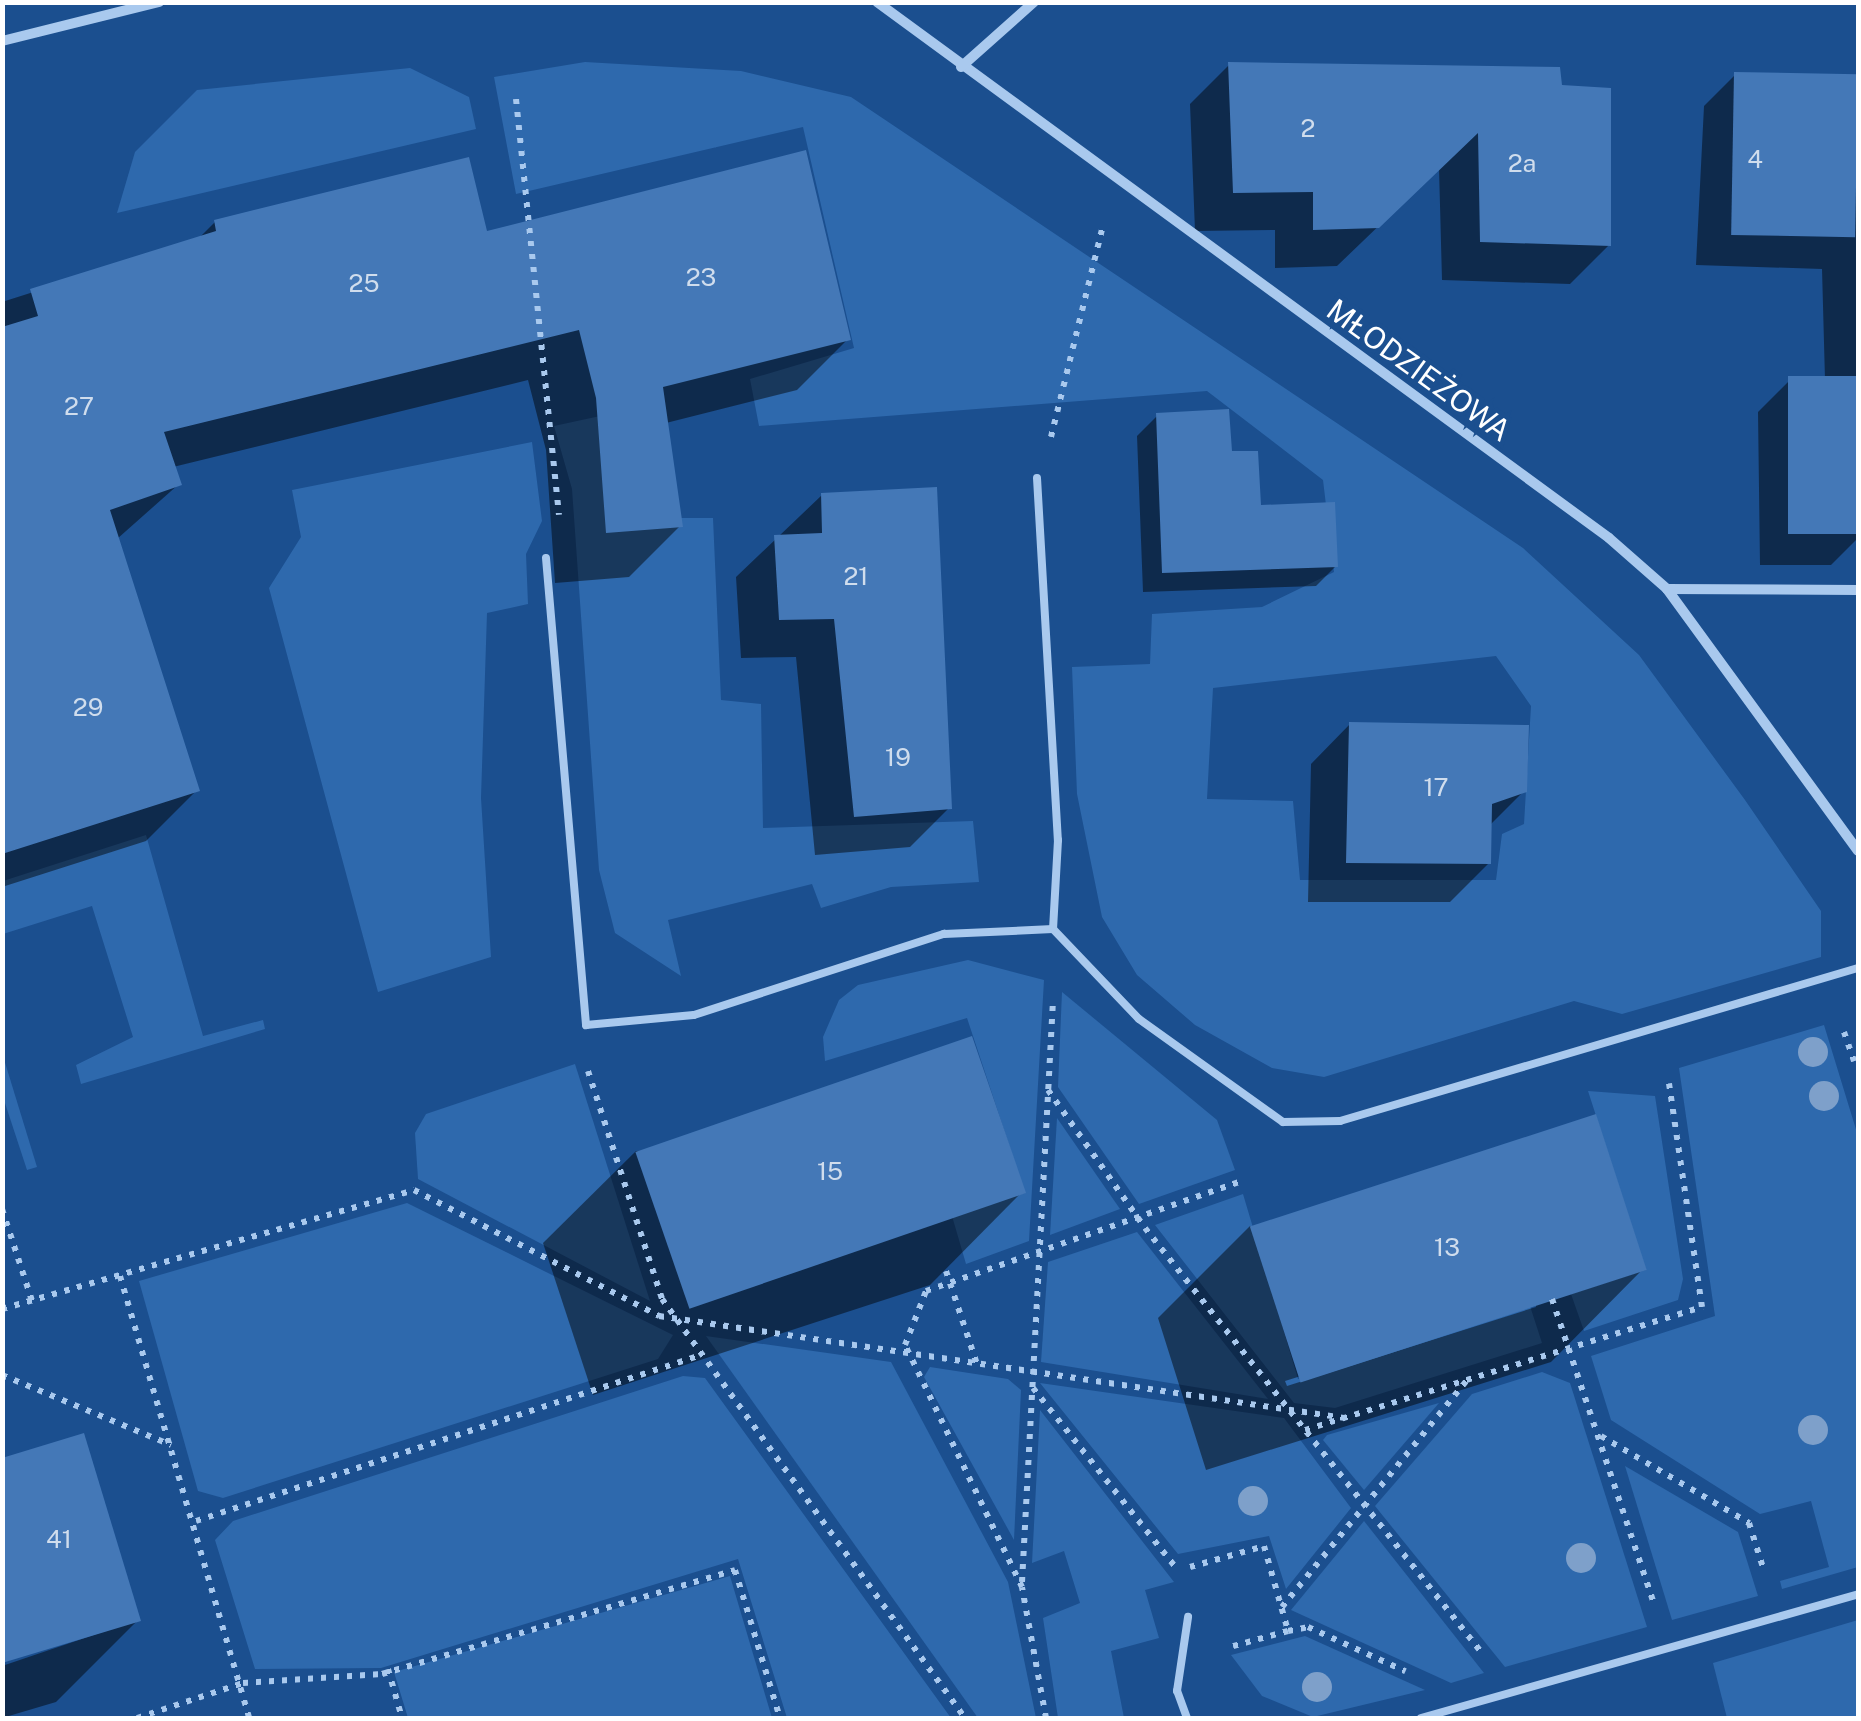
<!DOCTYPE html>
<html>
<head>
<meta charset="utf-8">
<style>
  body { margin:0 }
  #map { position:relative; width:1861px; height:1721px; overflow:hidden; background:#1b4f8f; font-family:"Public Sans",sans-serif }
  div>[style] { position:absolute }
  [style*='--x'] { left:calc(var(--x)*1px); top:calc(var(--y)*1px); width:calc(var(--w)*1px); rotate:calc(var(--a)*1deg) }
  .green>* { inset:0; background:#2e69ad }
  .shadow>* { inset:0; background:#0007 }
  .building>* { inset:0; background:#4478b7; transform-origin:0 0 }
  .path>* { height:6px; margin-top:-3px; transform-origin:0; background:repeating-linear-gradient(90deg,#a9c9ee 0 5px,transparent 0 13px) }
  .service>* { height:8px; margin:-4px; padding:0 4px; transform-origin:4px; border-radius:4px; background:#a9c9ee }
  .minor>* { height:10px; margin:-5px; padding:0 5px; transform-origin:5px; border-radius:5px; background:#a9c9ee }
  .trees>* { width:30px; height:30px; margin:-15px; border-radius:50%; background:#7ea0ca }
  span { translate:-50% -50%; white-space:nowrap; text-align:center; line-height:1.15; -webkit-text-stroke:9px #1b4f8f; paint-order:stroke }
  .number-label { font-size:25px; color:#d0dded }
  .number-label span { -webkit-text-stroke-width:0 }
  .street-label { font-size:30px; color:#fff }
  .frame { position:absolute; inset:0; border:5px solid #fff; pointer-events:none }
</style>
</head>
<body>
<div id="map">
  <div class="green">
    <i style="clip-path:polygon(evenodd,585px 62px,741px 71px,851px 97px,1523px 548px,1639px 655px,1745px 800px,1821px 911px,1821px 957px,1622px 1014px,1574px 1001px,1324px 1077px,1272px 1068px,1195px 1025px,1137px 975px,1102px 917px,1077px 794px,1072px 667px,1150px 664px,1152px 614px,1262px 607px,1334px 572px,1323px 480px,1207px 391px,759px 426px,750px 379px,854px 348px,803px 127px,516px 194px,494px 77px,585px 62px,1496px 656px,1531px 706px,1524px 824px,1502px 834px,1496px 880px,1300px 880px,1293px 801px,1207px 799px,1213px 688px,1496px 656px)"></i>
    <i style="clip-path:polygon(410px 68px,469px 97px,476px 129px,117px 213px,135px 152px,197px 90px)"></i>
    <i style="clip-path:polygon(614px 413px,632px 518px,713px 518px,721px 700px,761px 704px,763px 828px,973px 821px,979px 882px,891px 887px,821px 908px,812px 884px,668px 920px,681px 976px,615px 933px,599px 870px,572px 489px,554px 426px)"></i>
    <i style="clip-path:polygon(532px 442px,542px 521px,526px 554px,528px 604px,487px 613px,481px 798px,491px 957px,378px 992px,269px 588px,301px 537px,292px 490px)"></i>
    <i style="clip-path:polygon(146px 835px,203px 1036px,263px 1020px,265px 1029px,81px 1084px,76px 1065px,133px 1037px,92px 906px,3px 934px,3px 881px)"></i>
    <i style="clip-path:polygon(968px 960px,1044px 980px,1029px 1241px,966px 1264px,952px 1216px,1025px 1193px,967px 1018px,825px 1061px,823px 1037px,839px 1000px,858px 985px)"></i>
    <i style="clip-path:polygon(1062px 992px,1217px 1120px,1235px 1170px,1139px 1204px,1058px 1087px)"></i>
    <i style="clip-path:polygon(1824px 1025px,1858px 1136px,1858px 1567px,1782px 1589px,1780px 1581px,1829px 1567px,1811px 1501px,1760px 1514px,1611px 1420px,1591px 1356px,1715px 1316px,1679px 1068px)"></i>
    <i style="clip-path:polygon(3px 1056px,37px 1167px,27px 1170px,3px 1097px)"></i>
    <i style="clip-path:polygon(575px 1064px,650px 1301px,418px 1179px,415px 1133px,426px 1114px)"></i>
    <i style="clip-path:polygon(1588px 1091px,1655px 1096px,1683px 1279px,1678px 1300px,1584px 1331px,1571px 1294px,1646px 1270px)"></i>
    <i style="clip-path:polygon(1057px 1118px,1120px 1209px,1050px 1235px)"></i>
    <i style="clip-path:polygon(1243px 1194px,1298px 1379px,1530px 1306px,1542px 1343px,1335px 1408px,1294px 1403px,1155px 1225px)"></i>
    <i style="clip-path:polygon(407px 1203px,673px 1335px,658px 1359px,223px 1498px,198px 1491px,139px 1281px)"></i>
    <i style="clip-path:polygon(1137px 1232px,1268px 1399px,1041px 1362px,1048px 1262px)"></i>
    <i style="clip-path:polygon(706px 1336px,891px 1362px,1008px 1582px,1036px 1718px,978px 1718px)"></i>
    <i style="clip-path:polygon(930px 1367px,1008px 1379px,1021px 1390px,1014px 1540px,924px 1377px)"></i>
    <i style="clip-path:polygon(1542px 1372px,1570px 1383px,1647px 1627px,1505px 1667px,1375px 1506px,1472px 1394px)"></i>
    <i style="clip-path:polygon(683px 1376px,705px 1378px,951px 1718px,787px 1718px,738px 1559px,381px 1668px,255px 1669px,215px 1540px,233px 1521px)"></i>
    <i style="clip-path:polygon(1040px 1383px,1284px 1418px,1351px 1508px,1286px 1589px,1269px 1536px,1178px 1554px)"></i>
    <i style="clip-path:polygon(1439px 1403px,1364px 1490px,1323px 1440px,1327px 1435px)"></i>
    <i style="clip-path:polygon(1040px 1410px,1174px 1582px,1145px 1590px,1159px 1638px,1111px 1651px,1124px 1718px,1058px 1718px,1043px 1618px,1080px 1603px,1064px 1551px,1032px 1563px)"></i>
    <i style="clip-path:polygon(1625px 1466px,1738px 1532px,1758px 1596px,1672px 1620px)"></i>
    <i style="clip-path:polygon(1364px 1521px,1484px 1673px,1451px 1683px,1291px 1610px)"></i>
    <i style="clip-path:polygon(730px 1576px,772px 1718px,408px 1718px,394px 1672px)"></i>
    <i style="clip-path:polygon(1858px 1620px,1858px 1718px,1727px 1718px,1713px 1663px)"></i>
    <i style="clip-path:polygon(1305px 1636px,1425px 1690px,1313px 1717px,1262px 1696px,1231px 1655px)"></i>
  </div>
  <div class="shadow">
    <i style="clip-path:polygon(1229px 65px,1559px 88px,1609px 245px,1570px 284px,1442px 280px,1439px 168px,1337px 266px,1275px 268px,1275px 230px,1195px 231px,1190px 104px)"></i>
    <i style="clip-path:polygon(1735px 75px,1858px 76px,1858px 538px,1831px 565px,1760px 565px,1758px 412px,1789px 381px,1825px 380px,1822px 269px,1696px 265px,1704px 106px)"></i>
    <i style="clip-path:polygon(215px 222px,485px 234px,848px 339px,797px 390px,666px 423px,680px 526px,629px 577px,555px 583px,546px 450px,528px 380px,173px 467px,179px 484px,117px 539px,197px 790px,146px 841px,2px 887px,2px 302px,197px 240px)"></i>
    <i style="clip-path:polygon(1157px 416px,1258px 508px,1336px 566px,1316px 586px,1143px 592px,1137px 436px)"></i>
    <i style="clip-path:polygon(822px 495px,949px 808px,910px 847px,815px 855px,796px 657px,741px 658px,736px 577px)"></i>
    <i style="clip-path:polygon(1350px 724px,1524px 791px,1490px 825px,1489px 863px,1450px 902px,1308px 902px,1311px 764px)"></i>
    <i style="clip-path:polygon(636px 1151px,1022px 1192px,930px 1285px,593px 1395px,543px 1243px)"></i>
    <i style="clip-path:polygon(evenodd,1250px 1226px,1643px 1269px,1551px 1362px,1206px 1470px,1158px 1318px,1250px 1226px,1536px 1302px,1536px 1307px,1287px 1386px,1285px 1381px,1536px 1302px)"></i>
    <i style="clip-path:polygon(138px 1620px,56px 1702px,2px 1718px,2px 1666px)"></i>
  </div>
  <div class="building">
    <i style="clip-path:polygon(1228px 62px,1560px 67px,1562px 85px,1611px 88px,1611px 246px,1480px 242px,1478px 133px,1379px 228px,1313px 230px,1313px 192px,1233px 193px)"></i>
    <i style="left:1734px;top:72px;width:124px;height:163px;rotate:1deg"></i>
    <i style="clip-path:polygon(806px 150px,851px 340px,663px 387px,683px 527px,606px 533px,596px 398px,579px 330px,164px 432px,182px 485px,110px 510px,200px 791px,2px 854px,2px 327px,38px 316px,30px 289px,216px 231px,214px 220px,469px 157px,487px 231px)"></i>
    <i style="left:1858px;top:376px;width:158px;height:70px;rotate:90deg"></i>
    <i style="clip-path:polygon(1229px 409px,1232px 451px,1258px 451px,1261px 505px,1335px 502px,1338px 567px,1162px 573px,1156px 413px)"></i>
    <i style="clip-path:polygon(937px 487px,952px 809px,854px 817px,834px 619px,779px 620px,774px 535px,822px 533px,821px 493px)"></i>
    <i style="clip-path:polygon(1349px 722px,1529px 725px,1527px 792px,1492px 804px,1491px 864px,1346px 863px)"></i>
    <i style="left:972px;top:1036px;width:166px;height:356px;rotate:71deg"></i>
    <i style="left:1596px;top:1114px;width:164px;height:364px;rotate:72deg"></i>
    <i style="clip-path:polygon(84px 1433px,141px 1621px,2px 1663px,2px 1458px)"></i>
  </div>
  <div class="path">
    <i style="--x:516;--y:99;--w:418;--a:84.1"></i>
    <i style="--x:1051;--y:437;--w:217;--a:-76.2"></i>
    <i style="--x:1844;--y:1032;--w:31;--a:71"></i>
    <i style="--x:588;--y:1071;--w:240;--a:72"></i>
    <i style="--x:662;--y:1299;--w:517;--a:54.13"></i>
    <i style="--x:1048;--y:1090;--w:169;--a:54.9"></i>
    <i style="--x:1145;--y:1228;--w:541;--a:51.6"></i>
    <i style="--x:2;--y:1209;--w:97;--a:71.9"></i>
    <i style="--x:946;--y:1271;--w:98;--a:71.6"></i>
    <i style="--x:120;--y:1276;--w:460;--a:73.7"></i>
    <i style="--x:1552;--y:1299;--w:318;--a:71.5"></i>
    <i style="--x:2;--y:1309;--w:429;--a:-16.1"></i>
    <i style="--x:414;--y:1190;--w:276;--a:27.2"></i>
    <i style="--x:659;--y:1316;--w:694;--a:8.46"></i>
    <i style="--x:2;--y:1375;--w:183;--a:22.5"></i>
    <i style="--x:1033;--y:1388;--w:233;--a:51.5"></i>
    <i style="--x:1305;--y:1430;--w:416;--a:-17.2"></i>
    <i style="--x:1702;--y:1307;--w:226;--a:-98.4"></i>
    <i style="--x:1601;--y:1436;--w:172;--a:30.4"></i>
    <i style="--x:1749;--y:1523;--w:50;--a:72.6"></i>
    <i style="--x:196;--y:1521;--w:532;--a:-18.2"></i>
    <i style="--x:1190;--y:1567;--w:77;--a:-15.8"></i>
    <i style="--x:1264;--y:1546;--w:88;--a:74.2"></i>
    <i style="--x:1288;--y:1631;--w:57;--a:164.7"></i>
    <i style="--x:1022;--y:1582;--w:583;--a:-86.95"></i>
    <i style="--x:1282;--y:1607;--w:294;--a:-50.8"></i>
    <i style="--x:1288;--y:1631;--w:20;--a:-11"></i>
    <i style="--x:1308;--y:1627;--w:107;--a:24.4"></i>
    <i style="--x:388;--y:1669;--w:51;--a:74.1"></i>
    <i style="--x:137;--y:1718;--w:112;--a:-18.3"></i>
    <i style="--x:243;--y:1683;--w:139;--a:-3.7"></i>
    <i style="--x:382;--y:1674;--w:368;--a:-16.4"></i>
    <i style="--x:735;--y:1570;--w:155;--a:73.1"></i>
    <i style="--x:1046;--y:1718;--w:133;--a:-100.4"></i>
    <i style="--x:1022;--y:1587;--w:269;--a:-115.8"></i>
    <i style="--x:905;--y:1345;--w:58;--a:-68.7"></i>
    <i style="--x:926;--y:1291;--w:331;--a:-19.2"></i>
  </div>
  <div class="service">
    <i style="--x:1037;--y:478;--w:363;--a:86.7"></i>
    <i style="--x:1058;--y:840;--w:89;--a:93.2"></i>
    <i style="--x:1053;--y:929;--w:124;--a:46.3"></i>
    <i style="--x:1139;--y:1019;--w:177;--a:35.6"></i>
    <i style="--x:1283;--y:1122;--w:57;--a:-1"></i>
    <i style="--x:1340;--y:1121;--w:540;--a:-16.46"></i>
    <i style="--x:546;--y:558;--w:469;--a:85.1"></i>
    <i style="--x:586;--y:1025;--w:108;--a:-5.3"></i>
    <i style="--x:694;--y:1015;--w:263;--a:-18"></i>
    <i style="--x:944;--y:934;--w:109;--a:-2.6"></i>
    <i style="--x:1187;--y:1718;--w:29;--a:-110"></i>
    <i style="--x:1177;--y:1691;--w:75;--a:-81.5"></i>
    <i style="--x:1421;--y:1718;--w:454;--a:-15.8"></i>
  </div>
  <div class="minor">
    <i style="--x:877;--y:2;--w:907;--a:36.21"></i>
    <i style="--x:1609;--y:538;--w:77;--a:41.3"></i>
    <i style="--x:1667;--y:589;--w:324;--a:53.9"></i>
    <i style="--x:2;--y:41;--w:162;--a:-14"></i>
    <i style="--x:961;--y:67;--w:98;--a:-41.7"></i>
    <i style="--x:1667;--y:589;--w:191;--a:0.3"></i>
  </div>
  <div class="trees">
    <i style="left:1813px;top:1052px"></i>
    <i style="left:1824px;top:1096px"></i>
    <i style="left:1813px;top:1430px"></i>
    <i style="left:1253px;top:1501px"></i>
    <i style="left:1581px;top:1558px"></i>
    <i style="left:1317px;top:1687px"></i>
  </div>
  <div class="number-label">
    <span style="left:1308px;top:128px">2</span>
    <span style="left:1755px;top:159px">4</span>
    <span style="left:1522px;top:163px">2a</span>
    <span style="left:701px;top:277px">23</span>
    <span style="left:364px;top:283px">25</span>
    <span style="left:79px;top:406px">27</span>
    <span style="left:856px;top:576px">21</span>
    <span style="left:88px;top:707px">29</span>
    <span style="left:898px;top:757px">19</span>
    <span style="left:1436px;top:787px">17</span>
    <span style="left:830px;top:1171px">15</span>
    <span style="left:1447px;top:1247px">13</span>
    <span style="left:59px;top:1539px">41</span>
  </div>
  <div class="street-label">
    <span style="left:1419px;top:370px;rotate:36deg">MŁODZIEŻOWA</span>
  </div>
  <div class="frame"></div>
</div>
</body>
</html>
